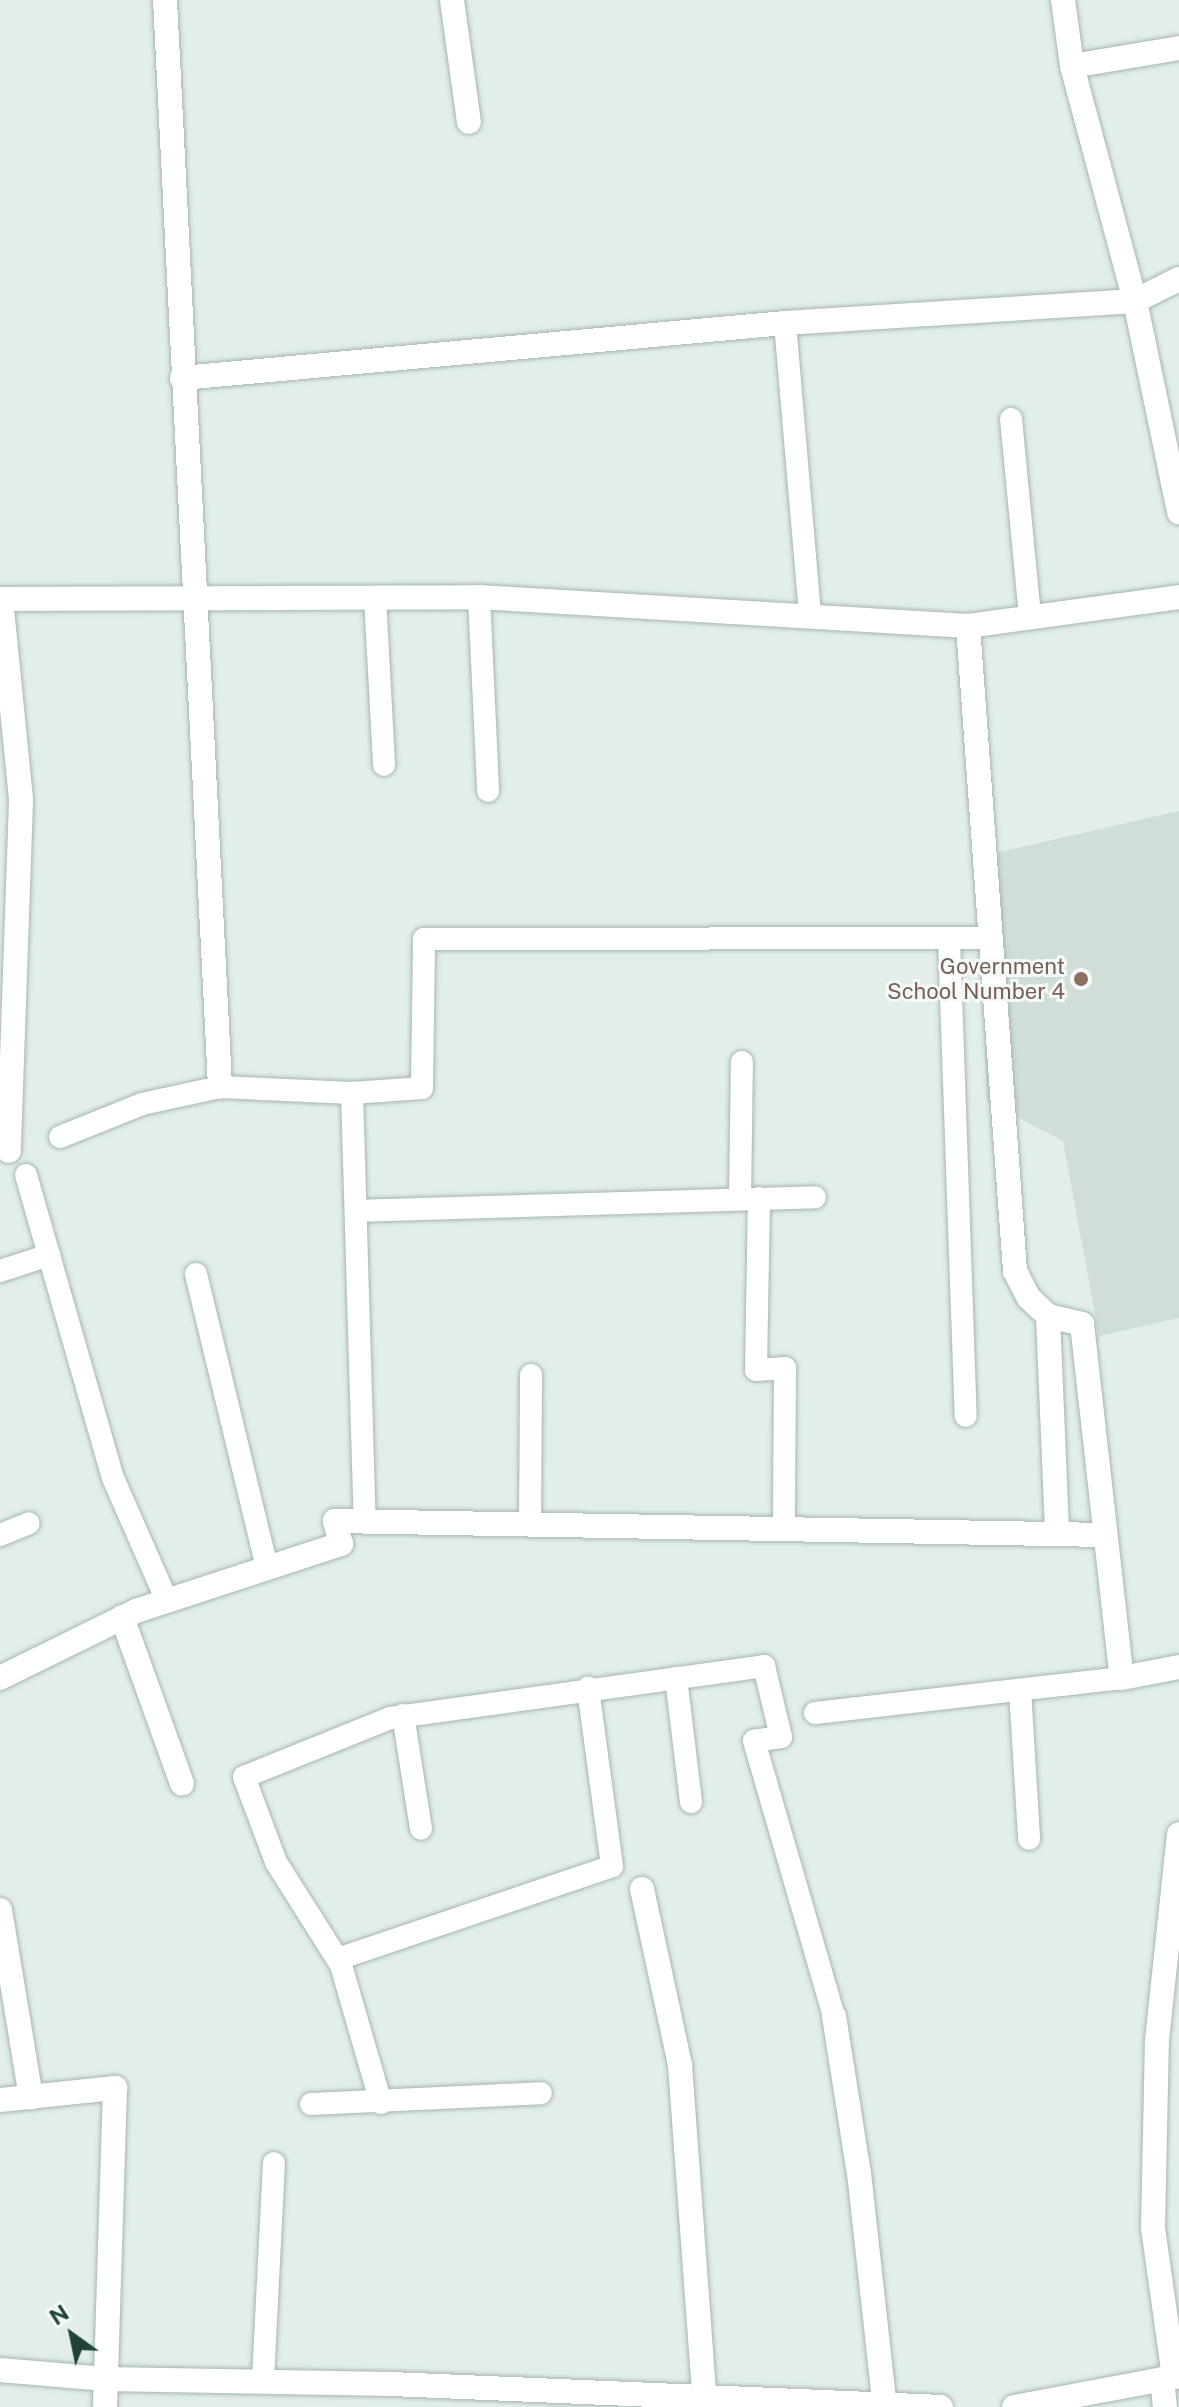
<!DOCTYPE html>
<html>
<head>
<meta charset="utf-8">
<style>
  body { margin:0 }
  #map { position:relative; width:1179px; height:2407px; overflow:hidden; background:#e3eee9; font-family:"Public Sans",sans-serif }
  div>[style] { position:absolute }
  [style*='--x'] { left:calc(var(--x)*1px); top:calc(var(--y)*1px); width:calc(var(--w)*1px); rotate:calc(var(--a)*1deg) }
  .built>* { inset:0; background:#d1ded7 }
  .roads { filter:drop-shadow(0 0 2px #a5b7b0) drop-shadow(0 0 2px #a5b7b0) }
  .lane>* { height:22px; margin:-11px; padding:0 11px; transform-origin:11px; border-radius:11px; background:#fff }
  .street>* { height:24px; margin:-12px; padding:0 12px; transform-origin:12px; border-radius:12px; background:#fff }
  .dots>* { width:22px; height:22px; translate:-50% -50%; box-sizing:border-box; border:4px solid #f4faf7; border-radius:50% }
  span { translate:-50% -50%; white-space:nowrap; text-align:center; line-height:1.15; -webkit-text-stroke:6px #f4faf7; paint-order:stroke }
  .education-label { font-size:22px; color:#785e54 }
  .right { translate:-100% -50%; text-align:right }
  .north { position:absolute; left:32px; top:2295px; width:80px; height:80px; -webkit-text-stroke:6px #f4faf7; paint-order:stroke; rotate:327deg; font-size:22px; font-weight:700; line-height:32px; text-align:center; color:#204237 }
  .north::after { content:''; display:block; margin:auto; width:28px; height:36px; background:#204237; clip-path:polygon(50% 0,100% 100%,50% 72%,0 100%) }
</style>
</head>
<body>
<div id="map">
  <div class="built">
    <i style="clip-path:polygon(1179px 811px,1179px 1318px,1099px 1336px,1063px 1141px,986px 1101px,982px 856px)"></i>
  </div>
  <div class="roads">
    <div class="lane">
      <i style="--x:785;--y:323;--w:291;--a:85.1"></i>
      <i style="--x:1011;--y:419;--w:200;--a:84.5"></i>
      <i style="--x:375;--y:597;--w:168;--a:86.9"></i>
      <i style="--x:479;--y:597;--w:194;--a:87.3"></i>
      <i style="--x:949;--y:938;--w:478;--a:88"></i>
      <i style="--x:352;--y:1093;--w:429;--a:88.3"></i>
      <i style="--x:60;--y:1137;--w:88;--a:-21.9"></i>
      <i style="--x:142;--y:1104;--w:80;--a:-12.3"></i>
      <i style="--x:220;--y:1087;--w:132;--a:2.6"></i>
      <i style="--x:352;--y:1093;--w:70;--a:-4.1"></i>
      <i style="--x:422;--y:1088;--w:149;--a:-89.2"></i>
      <i style="--x:424;--y:939;--w:566;--a:-0.1"></i>
      <i style="--x:26;--y:1175;--w:315;--a:74"></i>
      <i style="--x:113;--y:1478;--w:134;--a:66.3"></i>
      <i style="--x:759;--y:1198;--w:172;--a:91"></i>
      <i style="--x:756;--y:1370;--w:29;--a:-4"></i>
      <i style="--x:785;--y:1368;--w:161;--a:90.4"></i>
      <i style="--x:740;--y:1199;--w:137;--a:-89.2"></i>
      <i style="--x:356;--y:1211;--w:459;--a:-1.7"></i>
      <i style="--x:0;--y:1271;--w:52;--a:-18.1"></i>
      <i style="--x:196;--y:1274;--w:302;--a:76.4"></i>
      <i style="--x:530;--y:1525;--w:150;--a:-89.6"></i>
      <i style="--x:0;--y:1535;--w:31;--a:-22"></i>
      <i style="--x:676;--y:1678;--w:125;--a:83.1"></i>
      <i style="--x:1020;--y:1690;--w:149;--a:86.5"></i>
      <i style="--x:815;--y:1713;--w:309;--a:-6.5"></i>
      <i style="--x:403;--y:1715;--w:115;--a:81"></i>
      <i style="--x:338;--y:1959;--w:289;--a:-18.7"></i>
      <i style="--x:612;--y:1866;--w:180;--a:-97.7"></i>
      <i style="--x:381;--y:2103;--w:144;--a:-106.2"></i>
      <i style="--x:341;--y:1965;--w:122;--a:-122.3"></i>
      <i style="--x:276;--y:1862;--w:91;--a:-110.6"></i>
      <i style="--x:244;--y:1777;--w:157;--a:-22"></i>
      <i style="--x:390;--y:1718;--w:378;--a:-7.9"></i>
      <i style="--x:764;--y:1666;--w:73;--a:76.5"></i>
      <i style="--x:781;--y:1737;--w:27;--a:172"></i>
      <i style="--x:754;--y:1741;--w:286;--a:73.8"></i>
      <i style="--x:311;--y:2104;--w:230;--a:-2.7"></i>
      <i style="--x:263;--y:2380;--w:217;--a:-87.1"></i>
    </div>
    <div class="street">
      <i style="--x:165;--y:0;--w:1088;--a:87.1"></i>
      <i style="--x:452;--y:0;--w:123;--a:82.1"></i>
      <i style="--x:1063;--y:0;--w:67;--a:82.2"></i>
      <i style="--x:1072;--y:66;--w:243;--a:75"></i>
      <i style="--x:1135;--y:301;--w:216;--a:78.2"></i>
      <i style="--x:1072;--y:66;--w:109;--a:-9.5"></i>
      <i style="--x:182;--y:378;--w:606;--a:-5.21"></i>
      <i style="--x:785;--y:323;--w:351;--a:-3.6"></i>
      <i style="--x:1135;--y:301;--w:49;--a:-26.6"></i>
      <i style="--x:0;--y:599;--w:479;--a:-0.2"></i>
      <i style="--x:479;--y:597;--w:490;--a:3.4"></i>
      <i style="--x:968;--y:626;--w:213;--a:-7.8"></i>
      <i style="--x:1;--y:599;--w:203;--a:84.3"></i>
      <i style="--x:21;--y:801;--w:350;--a:92"></i>
      <i style="--x:968;--y:626;--w:647;--a:85.83"></i>
      <i style="--x:1015;--y:1271;--w:30;--a:63"></i>
      <i style="--x:1029;--y:1298;--w:26;--a:43"></i>
      <i style="--x:1048;--y:1316;--w:218;--a:87.6"></i>
      <i style="--x:1048;--y:1316;--w:35;--a:13"></i>
      <i style="--x:1082;--y:1324;--w:356;--a:83.6"></i>
      <i style="--x:1122;--y:1678;--w:58;--a:-10.9"></i>
      <i style="--x:122;--y:1617;--w:177;--a:70.2"></i>
      <i style="--x:0;--y:1678;--w:152;--a:-26.2"></i>
      <i style="--x:136;--y:1611;--w:216;--a:-18.1"></i>
      <i style="--x:341;--y:1544;--w:24;--a:-105"></i>
      <i style="--x:335;--y:1521;--w:770;--a:1.04"></i>
      <i style="--x:642;--y:1889;--w:180;--a:77.8"></i>
      <i style="--x:680;--y:2065;--w:343;--a:85.8"></i>
      <i style="--x:0;--y:1910;--w:190;--a:80.6"></i>
      <i style="--x:834;--y:2016;--w:159;--a:81"></i>
      <i style="--x:859;--y:2173;--w:235;--a:83.7"></i>
      <i style="--x:0;--y:2100;--w:116;--a:-6"></i>
      <i style="--x:115;--y:2088;--w:319;--a:91.8"></i>
      <i style="--x:0;--y:2370;--w:106;--a:4.9"></i>
      <i style="--x:106;--y:2379;--w:285;--a:1"></i>
      <i style="--x:391;--y:2384;--w:550;--a:2.39"></i>
      <i style="--x:1174;--y:2377;--w:150;--a:-98"></i>
      <i style="--x:1153;--y:2228;--w:188;--a:-88.8"></i>
      <i style="--x:1157;--y:2040;--w:207;--a:-83.9"></i>
      <i style="--x:1162;--y:2379;--w:28;--a:84"></i>
      <i style="--x:1014;--y:2407;--w:168;--a:-10.6"></i>
    </div>
  </div>
  <div class="dots">
    <i style="left:1081px;top:979px;background:#8d6e63"></i>
  </div>
  <div class="education-label">
    <span class="right" style="left:1065px;top:979px">Government<br>School Number 4</span>
  </div>
  <div class="north">N</div>
</div>
</body>
</html>
